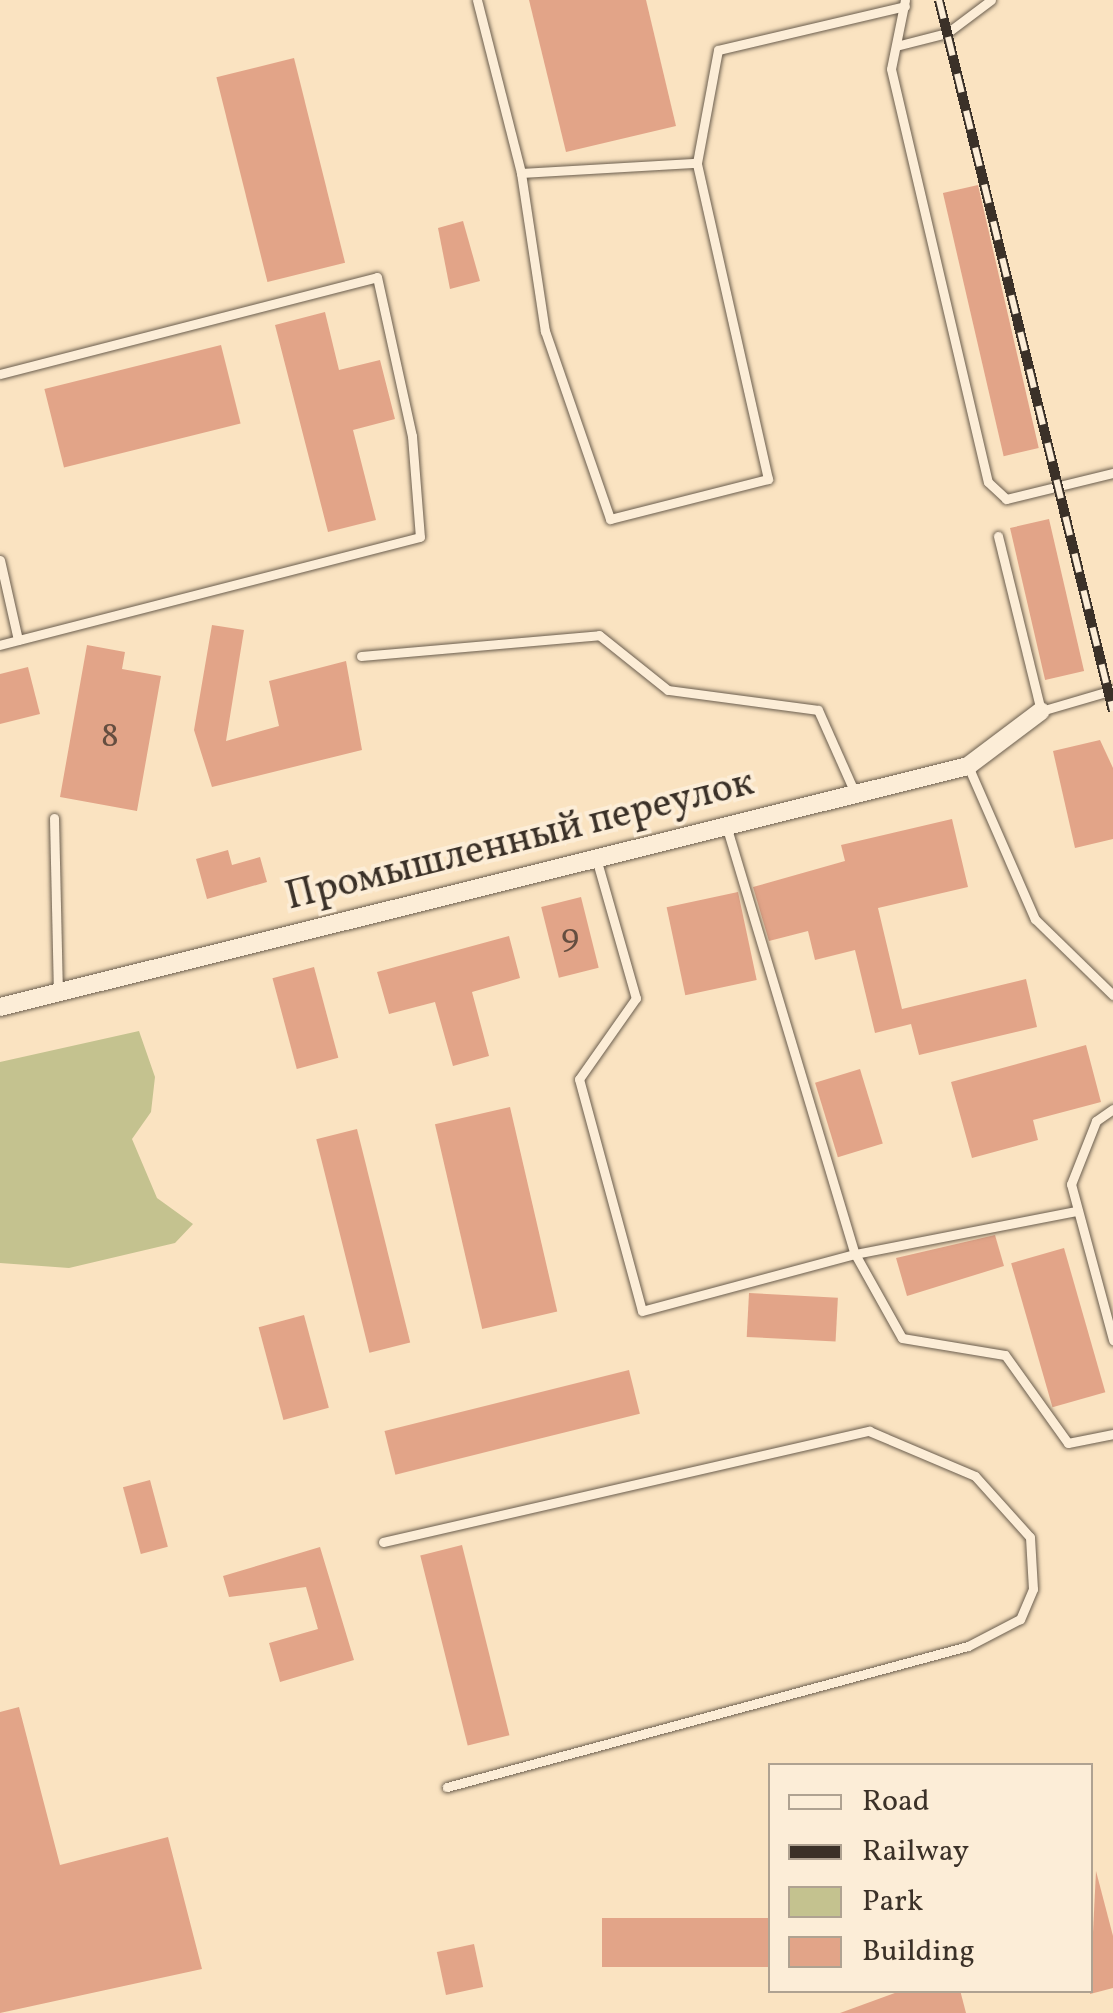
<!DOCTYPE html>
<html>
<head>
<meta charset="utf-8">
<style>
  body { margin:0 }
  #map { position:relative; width:1113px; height:2013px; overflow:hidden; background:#fae3c1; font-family:Vollkorn,serif }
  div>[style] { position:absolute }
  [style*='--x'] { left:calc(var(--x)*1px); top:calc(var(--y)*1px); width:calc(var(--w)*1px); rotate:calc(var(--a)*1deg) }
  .green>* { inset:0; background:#c4c28f }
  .building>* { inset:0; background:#e2a488; transform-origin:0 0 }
  .roads { filter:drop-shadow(0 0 2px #6b5e4e) drop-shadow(0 0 2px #6b5e4e) }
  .lane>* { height:9px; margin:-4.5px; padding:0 4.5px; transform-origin:4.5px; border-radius:4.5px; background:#fcedd7 }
  .street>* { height:18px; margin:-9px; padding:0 9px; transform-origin:9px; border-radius:9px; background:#fcedd7 }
  .rail>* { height:10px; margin-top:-5px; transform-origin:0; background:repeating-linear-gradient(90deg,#fcedd7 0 19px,#3b3128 0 38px); box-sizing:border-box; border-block:2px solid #3b3128 }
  span { translate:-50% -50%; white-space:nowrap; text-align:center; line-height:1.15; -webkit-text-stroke:8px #fcedd7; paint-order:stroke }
  .number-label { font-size:35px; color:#654e40 }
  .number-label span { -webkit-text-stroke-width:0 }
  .street-label { font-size:40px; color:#3b3128 }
  .legend { position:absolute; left:768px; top:1763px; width:325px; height:230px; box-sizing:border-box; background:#fcedd7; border:2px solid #afa291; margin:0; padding:12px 18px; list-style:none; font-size:30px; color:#3b3128 }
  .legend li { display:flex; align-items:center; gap:20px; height:50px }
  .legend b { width:50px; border:2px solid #afa291 }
</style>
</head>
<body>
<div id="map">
  <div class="green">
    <i style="clip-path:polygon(139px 1031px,155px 1077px,151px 1112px,132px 1139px,157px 1198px,193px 1224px,175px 1243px,69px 1268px,0 1263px,0 1062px)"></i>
  </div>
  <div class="building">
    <i style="clip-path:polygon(529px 0,646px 0,676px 126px,566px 152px)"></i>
    <i style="left:294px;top:58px;width:211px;height:80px;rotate:76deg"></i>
    <i style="left:978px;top:185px;width:270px;height:36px;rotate:77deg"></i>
    <i style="clip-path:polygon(463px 221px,480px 281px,450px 289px,438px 228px)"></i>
    <i style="clip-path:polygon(325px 312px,339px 370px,380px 360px,395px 419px,353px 430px,376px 520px,328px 532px,275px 325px)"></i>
    <i style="left:221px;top:345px;width:81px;height:182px;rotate:76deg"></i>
    <i style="left:1049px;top:519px;width:156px;height:40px;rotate:77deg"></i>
    <i style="clip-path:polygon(212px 625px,244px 630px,226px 741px,279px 726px,269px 681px,346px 661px,362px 750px,212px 787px,194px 730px)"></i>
    <i style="clip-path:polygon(87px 645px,125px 652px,122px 669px,161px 676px,137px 811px,60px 797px)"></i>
    <i style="clip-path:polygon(28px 667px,40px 714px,0 724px,0 674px)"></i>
    <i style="clip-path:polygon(1100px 740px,1113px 768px,1113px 839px,1075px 848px,1053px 751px)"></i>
    <i style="clip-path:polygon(952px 819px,968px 887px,878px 908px,902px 1009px,1026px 979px,1037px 1027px,919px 1055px,911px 1024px,875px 1033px,855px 950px,815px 960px,808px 931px,769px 941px,753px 887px,845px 861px,841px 845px)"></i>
    <i style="clip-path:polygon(228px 850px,232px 865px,260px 857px,267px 882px,207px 899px,196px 859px)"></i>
    <i style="left:738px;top:892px;width:90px;height:73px;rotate:78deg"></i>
    <i style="left:581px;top:897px;width:73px;height:41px;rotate:76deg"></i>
    <i style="clip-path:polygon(509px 936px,520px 978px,472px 992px,489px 1056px,453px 1066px,435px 1002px,389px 1014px,377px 972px)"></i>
    <i style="left:314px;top:967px;width:94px;height:43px;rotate:75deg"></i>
    <i style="clip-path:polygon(1086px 1045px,1101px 1102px,1033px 1120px,1038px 1140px,972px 1158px,951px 1082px)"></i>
    <i style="left:860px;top:1069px;width:78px;height:47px;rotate:73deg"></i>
    <i style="left:510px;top:1107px;width:210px;height:77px;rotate:77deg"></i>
    <i style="left:357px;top:1129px;width:220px;height:42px;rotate:76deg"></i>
    <i style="clip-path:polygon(995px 1235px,1004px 1266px,907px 1296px,896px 1258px)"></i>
    <i style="left:1064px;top:1248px;width:150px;height:55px;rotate:74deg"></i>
    <i style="left:749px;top:1293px;width:89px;height:44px;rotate:3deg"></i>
    <i style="left:304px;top:1315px;width:96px;height:47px;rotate:75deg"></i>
    <i style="left:629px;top:1370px;width:45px;height:252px;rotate:76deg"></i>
    <i style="left:150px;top:1480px;width:69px;height:28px;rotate:75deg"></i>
    <i style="left:462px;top:1545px;width:196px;height:43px;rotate:76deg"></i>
    <i style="clip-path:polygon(320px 1547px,354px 1660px,280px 1682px,269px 1643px,318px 1629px,306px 1587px,229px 1597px,223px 1576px)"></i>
    <i style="clip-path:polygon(19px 1707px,60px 1865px,168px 1837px,202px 1969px,0 2013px,0 1712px)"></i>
    <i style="clip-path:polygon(1096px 1871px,1113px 1936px,1113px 1988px,1090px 1994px)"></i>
    <i style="left:770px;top:1918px;width:49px;height:168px;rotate:90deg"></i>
    <i style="left:474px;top:1944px;width:44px;height:38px;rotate:78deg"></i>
    <i style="clip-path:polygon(903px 1990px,960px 1990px,966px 2013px,840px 2013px)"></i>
  </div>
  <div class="roads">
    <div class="lane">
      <i style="--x:477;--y:0;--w:179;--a:75.7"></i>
      <i style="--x:521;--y:173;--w:176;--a:-3.3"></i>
      <i style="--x:697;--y:163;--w:115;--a:-79.5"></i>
      <i style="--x:718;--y:50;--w:192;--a:-13.2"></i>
      <i style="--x:905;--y:0;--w:70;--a:101.5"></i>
      <i style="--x:891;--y:69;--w:424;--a:76.8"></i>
      <i style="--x:988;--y:482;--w:25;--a:43"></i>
      <i style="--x:1006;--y:499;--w:110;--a:-13.7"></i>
      <i style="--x:896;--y:46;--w:53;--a:-14.3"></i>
      <i style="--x:947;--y:33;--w:55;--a:-36.9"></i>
      <i style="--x:521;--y:173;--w:160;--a:81.4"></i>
      <i style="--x:545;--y:331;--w:199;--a:70.9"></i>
      <i style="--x:610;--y:519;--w:163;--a:-14.2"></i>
      <i style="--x:768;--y:479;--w:324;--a:-102.7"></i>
      <i style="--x:0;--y:374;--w:389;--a:-14.4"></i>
      <i style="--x:377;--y:277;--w:163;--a:77.6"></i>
      <i style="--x:412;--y:436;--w:101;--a:85.5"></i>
      <i style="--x:420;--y:537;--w:434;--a:165.6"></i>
      <i style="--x:998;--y:536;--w:180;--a:76.2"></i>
      <i style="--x:1041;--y:711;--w:75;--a:-16.3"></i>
      <i style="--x:0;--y:560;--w:82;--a:77.3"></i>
      <i style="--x:361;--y:656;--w:239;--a:-5"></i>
      <i style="--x:599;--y:635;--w:88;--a:38.6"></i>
      <i style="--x:668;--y:690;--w:151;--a:7.6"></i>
      <i style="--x:818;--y:710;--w:91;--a:66"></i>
      <i style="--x:968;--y:766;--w:167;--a:66.4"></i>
      <i style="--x:1035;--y:919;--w:109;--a:44.3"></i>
      <i style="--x:54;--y:818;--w:174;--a:88.7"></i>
      <i style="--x:726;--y:825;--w:448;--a:73.3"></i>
      <i style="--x:855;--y:1254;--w:96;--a:60.8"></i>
      <i style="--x:902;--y:1338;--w:104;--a:9.4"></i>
      <i style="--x:1005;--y:1355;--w:108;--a:54.4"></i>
      <i style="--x:1068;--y:1443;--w:46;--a:-11.3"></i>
      <i style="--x:596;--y:858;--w:146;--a:74.1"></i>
      <i style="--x:636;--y:998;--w:99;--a:125.1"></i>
      <i style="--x:579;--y:1079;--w:240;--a:74.8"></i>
      <i style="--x:642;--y:1311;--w:220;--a:-15"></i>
      <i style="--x:855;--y:1254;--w:226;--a:-11"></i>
      <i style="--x:1113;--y:1109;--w:21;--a:145"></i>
      <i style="--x:1096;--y:1121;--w:68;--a:111.6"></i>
      <i style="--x:1071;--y:1184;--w:162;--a:74.9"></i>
      <i style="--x:383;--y:1542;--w:499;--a:-12.9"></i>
      <i style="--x:869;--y:1431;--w:115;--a:23"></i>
      <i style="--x:975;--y:1476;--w:82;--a:48"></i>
      <i style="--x:1030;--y:1537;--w:52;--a:86.7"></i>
      <i style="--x:1033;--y:1589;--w:33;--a:113"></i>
      <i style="--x:1020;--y:1619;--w:59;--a:152.6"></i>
      <i style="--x:968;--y:1646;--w:540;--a:164.86"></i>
    </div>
    <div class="street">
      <i style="--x:0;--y:1007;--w:998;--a:-13.98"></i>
      <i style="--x:968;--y:766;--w:91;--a:-37"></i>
    </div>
  </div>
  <div class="rail">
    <i style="--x:939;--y:0;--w:732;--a:76.25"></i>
  </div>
  <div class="number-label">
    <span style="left:110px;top:737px">8</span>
    <span style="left:570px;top:937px">9</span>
  </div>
  <div class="street-label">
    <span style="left:520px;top:841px;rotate:-14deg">Промышленный переулок</span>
  </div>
  <ul class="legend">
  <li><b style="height:12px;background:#fcedd7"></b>Road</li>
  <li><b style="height:12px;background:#3b3128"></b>Railway</li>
  <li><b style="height:28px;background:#c4c28f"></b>Park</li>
  <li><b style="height:28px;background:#e2a488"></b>Building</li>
  </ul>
</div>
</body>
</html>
